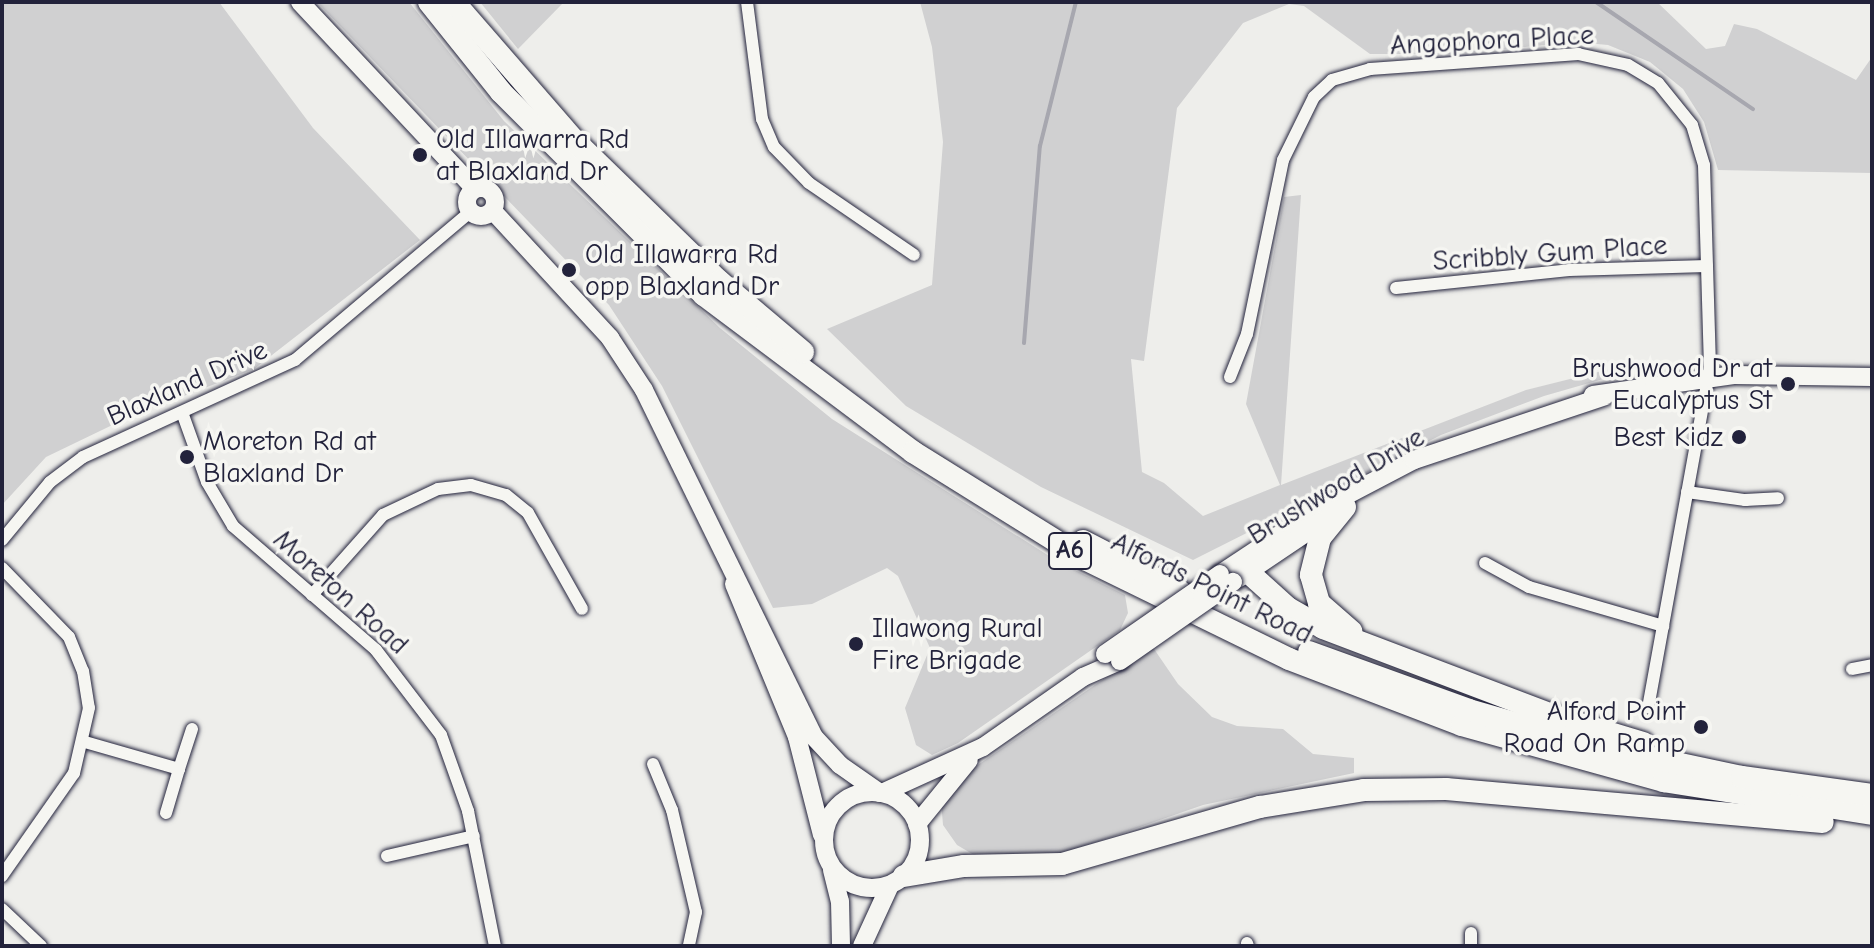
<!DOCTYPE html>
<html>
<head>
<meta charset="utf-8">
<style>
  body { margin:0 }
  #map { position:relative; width:1874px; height:948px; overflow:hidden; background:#eeeeeb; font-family:"Comic Neue",sans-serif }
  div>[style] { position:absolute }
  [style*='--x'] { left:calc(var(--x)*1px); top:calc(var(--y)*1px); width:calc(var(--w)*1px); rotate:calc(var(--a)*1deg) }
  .green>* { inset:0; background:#d0d0d1 }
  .stream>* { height:4px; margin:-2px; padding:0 2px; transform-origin:2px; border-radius:2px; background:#a7a7af }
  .roads { filter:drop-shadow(0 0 2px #22223b) drop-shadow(0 0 2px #22223b) }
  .street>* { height:12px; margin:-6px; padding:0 6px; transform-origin:6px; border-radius:6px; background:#f6f6f2 }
  .secondary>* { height:18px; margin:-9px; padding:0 9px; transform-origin:9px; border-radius:9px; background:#f6f6f2 }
  .secondary>.ring { margin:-9px; padding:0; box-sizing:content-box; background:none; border:18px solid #f6f6f2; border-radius:50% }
  .highway>* { height:22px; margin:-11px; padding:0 11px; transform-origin:11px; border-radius:11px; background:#f6f6f2 }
  .bridges { filter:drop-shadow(0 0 2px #22223b) drop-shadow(0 0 2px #22223b) }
  .secondary-bridge>* { height:18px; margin:-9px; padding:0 9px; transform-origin:9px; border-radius:9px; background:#f6f6f2 }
  .dots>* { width:22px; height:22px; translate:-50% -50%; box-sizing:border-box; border:4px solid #f6f6f2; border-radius:50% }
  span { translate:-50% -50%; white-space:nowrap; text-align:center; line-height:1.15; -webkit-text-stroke:7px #f6f6f2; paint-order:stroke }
  .shield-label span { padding:2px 6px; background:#f6f6f2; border:2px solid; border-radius:6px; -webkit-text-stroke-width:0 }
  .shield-label { font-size:26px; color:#22223b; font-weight:700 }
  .street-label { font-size:28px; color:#22223b }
  .poi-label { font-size:28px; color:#22223b }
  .left { translate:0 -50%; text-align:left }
  .right { translate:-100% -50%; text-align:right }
  .frame { position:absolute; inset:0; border:4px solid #22223b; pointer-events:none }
</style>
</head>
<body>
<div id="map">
  <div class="green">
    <i style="clip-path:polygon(2px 2px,219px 2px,313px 128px,420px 240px,254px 369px,129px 417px,46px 457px,2px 505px)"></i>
    <i style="clip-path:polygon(317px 2px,409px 2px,504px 121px,720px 328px,832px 419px,1057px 561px,1125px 595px,1128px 613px,1120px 630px,958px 743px,932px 755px,916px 745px,905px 708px,930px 648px,898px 576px,887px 568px,812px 604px,773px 608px,662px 386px,609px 305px)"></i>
    <i style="clip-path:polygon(480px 2px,564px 2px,518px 49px)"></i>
    <i style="clip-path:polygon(920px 2px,1657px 2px,1706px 49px,1725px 46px,1734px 24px,1757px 29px,1856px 80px,1872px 57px,1872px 173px,1718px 170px,1704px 122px,1683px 89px,1650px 62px,1608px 45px,1575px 42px,1454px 54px,1370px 54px,1304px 6px,1289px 4px,1243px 23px,1177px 108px,1144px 361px,1131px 359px,1142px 472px,1164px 483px,1203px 516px,1280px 485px,1246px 404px,1284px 197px,1301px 195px,1281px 485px,1526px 390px,1642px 361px,1631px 371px,1544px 396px,1441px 435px,1193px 560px,1041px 487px,906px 406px,827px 329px,932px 285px,943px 142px,932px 47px)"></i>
    <i style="clip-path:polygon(1152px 646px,1178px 684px,1212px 717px,1237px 726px,1283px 729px,1313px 754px,1354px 758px,1354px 773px,1203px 805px,1065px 853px,974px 855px,957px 845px,943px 825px,941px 800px,969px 771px)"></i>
  </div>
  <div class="stream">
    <i style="--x:1596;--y:2;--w:190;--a:34.3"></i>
    <i style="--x:1024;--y:343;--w:198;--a:-85.4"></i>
    <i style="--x:1040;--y:146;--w:148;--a:-76"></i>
  </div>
  <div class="roads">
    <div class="street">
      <i style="--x:747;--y:2;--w:118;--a:82.7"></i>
      <i style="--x:762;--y:119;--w:30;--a:67"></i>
      <i style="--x:774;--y:147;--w:50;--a:45.8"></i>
      <i style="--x:809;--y:183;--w:127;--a:34.4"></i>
      <i style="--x:1396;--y:288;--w:174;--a:-5.9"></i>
      <i style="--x:1569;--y:270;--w:138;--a:-1.7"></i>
      <i style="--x:1230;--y:377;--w:46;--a:-68.4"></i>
      <i style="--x:1247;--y:334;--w:178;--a:-78.3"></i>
      <i style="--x:1283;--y:160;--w:70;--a:-63.8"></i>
      <i style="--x:1314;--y:97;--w:25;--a:-43"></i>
      <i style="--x:1332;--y:80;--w:40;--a:-16"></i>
      <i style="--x:1370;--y:69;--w:209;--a:-4.1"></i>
      <i style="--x:1578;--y:54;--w:51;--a:12.4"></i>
      <i style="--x:1628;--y:65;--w:35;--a:31"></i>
      <i style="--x:1658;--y:83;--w:54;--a:51"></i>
      <i style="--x:1692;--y:125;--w:42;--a:73.3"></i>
      <i style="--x:1704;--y:165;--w:202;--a:88.3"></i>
      <i style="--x:1710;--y:367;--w:346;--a:100.3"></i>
      <i style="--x:183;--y:415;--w:71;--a:70.3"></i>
      <i style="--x:207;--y:482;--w:51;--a:59.4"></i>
      <i style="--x:233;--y:526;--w:189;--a:40.9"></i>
      <i style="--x:376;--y:650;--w:107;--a:52.6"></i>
      <i style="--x:441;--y:735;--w:81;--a:70.4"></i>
      <i style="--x:468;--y:811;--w:138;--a:78.7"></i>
      <i style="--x:1687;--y:492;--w:59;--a:7.9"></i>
      <i style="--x:1745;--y:500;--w:33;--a:-3"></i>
      <i style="--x:2;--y:540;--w:75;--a:-50.4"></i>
      <i style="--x:50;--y:482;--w:41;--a:-37.1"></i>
      <i style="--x:83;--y:457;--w:233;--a:-24.6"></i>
      <i style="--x:295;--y:360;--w:229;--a:-40.2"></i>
      <i style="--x:1485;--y:563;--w:50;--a:28.6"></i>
      <i style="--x:1529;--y:587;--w:140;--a:16.2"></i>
      <i style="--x:2;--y:568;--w:96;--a:45.8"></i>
      <i style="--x:69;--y:637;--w:37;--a:68"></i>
      <i style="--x:83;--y:671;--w:37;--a:81"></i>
      <i style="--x:89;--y:708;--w:67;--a:103"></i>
      <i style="--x:74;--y:773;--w:126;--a:125"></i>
      <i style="--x:312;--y:595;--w:107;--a:-48.4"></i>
      <i style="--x:383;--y:515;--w:61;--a:-25.3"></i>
      <i style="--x:438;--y:489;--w:33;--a:-7"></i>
      <i style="--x:471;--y:485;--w:36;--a:16"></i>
      <i style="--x:506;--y:495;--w:28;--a:39"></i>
      <i style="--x:528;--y:513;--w:110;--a:60.6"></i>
      <i style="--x:1852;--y:669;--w:20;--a:-11"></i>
      <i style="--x:85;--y:742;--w:98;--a:16"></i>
      <i style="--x:179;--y:769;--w:42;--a:-72"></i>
      <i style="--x:653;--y:764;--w:50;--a:67.6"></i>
      <i style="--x:672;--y:810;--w:105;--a:76.8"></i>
      <i style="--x:696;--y:912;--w:35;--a:102"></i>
      <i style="--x:166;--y:813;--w:46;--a:-73.5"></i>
      <i style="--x:387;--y:856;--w:89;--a:-12.9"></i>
      <i style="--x:2;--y:909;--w:54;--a:43.5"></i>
      <i style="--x:1471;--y:933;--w:13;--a:90"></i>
      <i style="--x:1247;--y:943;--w:3;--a:72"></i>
    </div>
    <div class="secondary">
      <i style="--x:300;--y:2;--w:256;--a:46.9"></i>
      <i class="ring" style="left:467px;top:188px;width:10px;height:10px"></i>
      <i style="--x:493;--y:211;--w:173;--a:47.3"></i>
      <i style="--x:610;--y:338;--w:62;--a:56.8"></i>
      <i style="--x:644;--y:390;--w:386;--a:63.9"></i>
      <i style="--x:814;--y:737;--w:38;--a:47"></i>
      <i style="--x:840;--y:765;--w:49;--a:35"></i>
      <i style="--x:1593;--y:395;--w:142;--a:-8.1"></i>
      <i style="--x:1734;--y:375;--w:138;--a:0.8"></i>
      <i style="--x:1220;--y:574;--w:107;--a:-33.5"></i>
      <i style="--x:1309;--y:515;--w:119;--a:-27.6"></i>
      <i style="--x:1414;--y:460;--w:201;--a:-18.5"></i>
      <i style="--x:1239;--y:578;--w:115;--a:-34"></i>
      <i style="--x:734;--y:584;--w:165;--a:67.6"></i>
      <i style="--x:797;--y:737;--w:101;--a:75.7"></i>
      <i class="ring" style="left:824px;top:792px;width:78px;height:78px"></i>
      <i style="--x:882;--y:793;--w:111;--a:-24.5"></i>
      <i style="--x:983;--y:747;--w:122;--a:-35"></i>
      <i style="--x:1083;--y:677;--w:40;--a:-23.4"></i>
      <i style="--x:917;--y:824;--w:82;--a:-50.9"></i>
      <i style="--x:832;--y:870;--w:32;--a:76"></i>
      <i style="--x:840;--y:901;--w:45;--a:88.7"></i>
      <i style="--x:862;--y:946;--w:67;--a:-65.3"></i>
    </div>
    <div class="highway">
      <i style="--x:429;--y:2;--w:115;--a:51.3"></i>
      <i style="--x:501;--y:92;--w:287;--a:45"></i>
      <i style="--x:704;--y:295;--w:261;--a:36.9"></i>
      <i style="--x:913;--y:452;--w:203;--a:31.9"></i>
      <i style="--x:1085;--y:559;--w:227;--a:26.1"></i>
      <i style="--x:1289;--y:659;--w:185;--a:20.9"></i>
      <i style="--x:1462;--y:725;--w:210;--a:15.5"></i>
      <i style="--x:1664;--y:781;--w:211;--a:9"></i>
      <i style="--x:454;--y:2;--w:184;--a:49"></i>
      <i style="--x:575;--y:141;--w:201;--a:44.2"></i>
      <i style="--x:719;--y:281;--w:110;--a:40.2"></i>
      <i style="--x:1345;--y:507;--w:40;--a:129"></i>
      <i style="--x:1320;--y:538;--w:38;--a:104"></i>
      <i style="--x:1311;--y:575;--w:29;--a:74"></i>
      <i style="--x:1319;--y:603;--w:43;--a:41.2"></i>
      <i style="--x:1083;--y:541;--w:109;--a:27.3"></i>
      <i style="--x:1248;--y:572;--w:54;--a:42"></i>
      <i style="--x:1288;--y:608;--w:40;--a:29.7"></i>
      <i style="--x:1323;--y:628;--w:250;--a:20.8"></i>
      <i style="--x:1557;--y:717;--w:90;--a:16.8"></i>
      <i style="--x:1309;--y:652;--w:170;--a:19.9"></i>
      <i style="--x:1469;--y:710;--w:127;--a:16"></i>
      <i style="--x:1591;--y:745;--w:154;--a:12"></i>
      <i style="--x:1742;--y:777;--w:131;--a:7.9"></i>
      <i style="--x:904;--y:876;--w:61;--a:-9.5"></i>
      <i style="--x:964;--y:866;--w:98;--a:-1.2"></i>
      <i style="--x:1062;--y:864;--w:206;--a:-16.1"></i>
      <i style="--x:1260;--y:807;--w:105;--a:-9.3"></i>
      <i style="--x:1364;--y:790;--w:82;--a:-0.7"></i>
      <i style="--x:1446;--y:789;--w:378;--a:5"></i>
    </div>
  </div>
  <div class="bridges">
    <div class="secondary-bridge">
      <i style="--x:1105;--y:654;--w:140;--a:-34.8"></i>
      <i style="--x:1120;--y:661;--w:138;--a:-35"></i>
    </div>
  </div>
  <div class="dots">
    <i style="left:420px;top:155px;background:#22223b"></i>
    <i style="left:569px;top:270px;background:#22223b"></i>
    <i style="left:1788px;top:384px;background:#22223b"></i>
    <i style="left:1739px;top:437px;background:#22223b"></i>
    <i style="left:187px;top:457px;background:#22223b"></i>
    <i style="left:856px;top:644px;background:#22223b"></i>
    <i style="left:1701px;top:727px;background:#22223b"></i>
  </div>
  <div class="shield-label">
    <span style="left:1070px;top:551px">A6</span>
  </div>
  <div class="street-label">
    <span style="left:1492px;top:40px;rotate:-3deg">Angophora Place</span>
    <span style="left:1550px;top:253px;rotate:-4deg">Scribbly Gum Place</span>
    <span style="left:187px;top:383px;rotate:-24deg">Blaxland Drive</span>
    <span style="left:1336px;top:486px;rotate:-31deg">Brushwood Drive</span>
    <span style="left:1212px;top:588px;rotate:26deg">Alfords Point Road</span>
    <span style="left:341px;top:592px;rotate:42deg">Moreton Road</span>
  </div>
  <div class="poi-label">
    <span class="left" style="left:436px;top:155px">Old Illawarra Rd<br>at Blaxland Dr</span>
    <span class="left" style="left:585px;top:270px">Old Illawarra Rd<br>opp Blaxland Dr</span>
    <span class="right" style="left:1772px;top:384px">Brushwood Dr at<br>Eucalyptus St</span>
    <span class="right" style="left:1723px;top:437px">Best Kidz</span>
    <span class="left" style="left:203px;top:457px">Moreton Rd at<br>Blaxland Dr</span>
    <span class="left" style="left:872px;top:644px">Illawong Rural<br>Fire Brigade</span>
    <span class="right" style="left:1685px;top:727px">Alford Point<br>Road On Ramp</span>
  </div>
  <div class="frame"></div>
</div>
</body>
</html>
